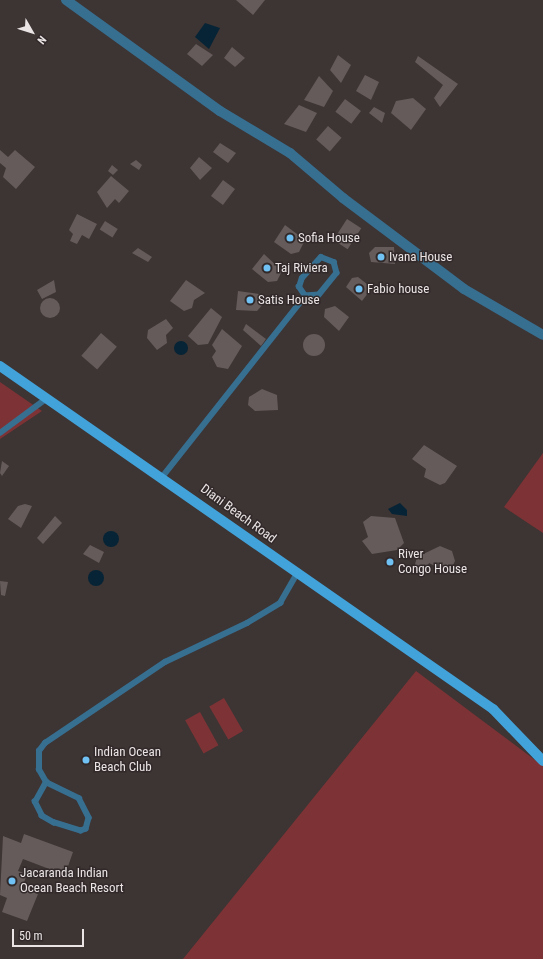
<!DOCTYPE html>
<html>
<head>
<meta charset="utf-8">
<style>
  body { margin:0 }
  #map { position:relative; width:543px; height:959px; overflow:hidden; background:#3d3434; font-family:"Roboto Condensed",sans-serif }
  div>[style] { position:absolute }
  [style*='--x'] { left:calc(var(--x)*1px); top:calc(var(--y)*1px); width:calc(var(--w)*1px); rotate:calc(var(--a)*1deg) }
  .green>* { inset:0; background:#7d3335; transform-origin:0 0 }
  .water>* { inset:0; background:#062435 }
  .round { border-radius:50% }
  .building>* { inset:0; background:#655b5b; transform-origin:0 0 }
  .service>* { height:5.5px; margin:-2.75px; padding:0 2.75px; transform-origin:2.75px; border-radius:2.75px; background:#376f91 }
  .minor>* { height:10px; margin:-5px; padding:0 5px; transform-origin:5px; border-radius:5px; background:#376f91 }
  .primary>* { height:10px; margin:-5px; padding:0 5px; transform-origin:5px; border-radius:5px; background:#42a3da }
  .dots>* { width:11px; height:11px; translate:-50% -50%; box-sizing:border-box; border:2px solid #322a2a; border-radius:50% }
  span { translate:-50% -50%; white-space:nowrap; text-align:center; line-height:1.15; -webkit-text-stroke:3px #322a2a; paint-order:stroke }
  .poi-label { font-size:13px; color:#eae4e4 }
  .left { translate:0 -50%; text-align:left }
  .street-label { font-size:13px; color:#eae4e4 }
  .north { position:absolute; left:12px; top:12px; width:40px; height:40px; -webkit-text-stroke:3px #322a2a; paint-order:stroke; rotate:129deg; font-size:11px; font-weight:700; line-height:16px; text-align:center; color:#eae4e4 }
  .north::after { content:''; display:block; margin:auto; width:14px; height:18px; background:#eae4e4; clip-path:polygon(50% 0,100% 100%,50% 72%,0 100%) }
  .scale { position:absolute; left:12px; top:929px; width:72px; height:18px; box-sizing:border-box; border:2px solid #eae4e4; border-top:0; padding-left:5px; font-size:12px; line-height:14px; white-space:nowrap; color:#eae4e4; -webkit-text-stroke:3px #322a2a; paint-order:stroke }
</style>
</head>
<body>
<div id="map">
  <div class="green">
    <i style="clip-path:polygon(0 382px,42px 411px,0 439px)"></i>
    <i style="clip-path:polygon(543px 453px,543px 533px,504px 507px)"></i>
    <i style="clip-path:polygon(416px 671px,543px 766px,543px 959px,183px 959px)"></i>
    <i style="left:224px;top:698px;width:38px;height:17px;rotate:60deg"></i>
    <i style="left:200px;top:712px;width:38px;height:17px;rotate:61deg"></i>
  </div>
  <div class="water">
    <i style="clip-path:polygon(205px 23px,220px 28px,209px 49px,195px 37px)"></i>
    <i class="round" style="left:174px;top:341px;width:14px;height:14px"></i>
    <i style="clip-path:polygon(400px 503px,407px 510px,407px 516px,392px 514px,388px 509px)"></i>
    <i class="round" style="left:103px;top:531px;width:16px;height:16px"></i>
    <i class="round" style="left:88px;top:570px;width:16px;height:16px"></i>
  </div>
  <div class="building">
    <i style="clip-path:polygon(236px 0,265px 0,253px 15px)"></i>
    <i style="clip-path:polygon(196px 44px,213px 55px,202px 66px,187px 54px)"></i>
    <i style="clip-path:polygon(232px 47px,245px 58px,235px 67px,224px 58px)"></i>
    <i style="clip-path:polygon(338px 55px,351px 65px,341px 83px,330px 70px)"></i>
    <i style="clip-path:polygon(418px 56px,458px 84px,440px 107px,434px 98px,443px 85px,415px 62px)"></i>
    <i style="clip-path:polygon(365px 75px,379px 82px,371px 100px,356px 91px)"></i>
    <i style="clip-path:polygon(319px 76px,333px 91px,324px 107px,304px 100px)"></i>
    <i style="clip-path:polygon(413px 98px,426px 109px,411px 130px,391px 113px,396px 101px)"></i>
    <i style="left:345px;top:99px;width:20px;height:16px;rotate:37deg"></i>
    <i style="clip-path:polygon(299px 105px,317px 113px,306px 132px,284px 124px)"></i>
    <i style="clip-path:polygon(374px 107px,385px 113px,382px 123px,369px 113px)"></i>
    <i style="left:328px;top:126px;width:18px;height:18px;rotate:41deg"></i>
    <i style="clip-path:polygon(220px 143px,236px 153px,228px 163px,213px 152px)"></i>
    <i style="clip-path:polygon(0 150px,8px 157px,15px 150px,35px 167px,16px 189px,3px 177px,6px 168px,0 163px)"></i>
    <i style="clip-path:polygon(199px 157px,212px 168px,200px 180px,190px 168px)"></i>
    <i style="clip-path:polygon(136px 160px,142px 165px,139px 170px,130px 164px)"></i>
    <i style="clip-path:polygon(112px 165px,118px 170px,113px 175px,108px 171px)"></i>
    <i style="clip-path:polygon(111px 176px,129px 191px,119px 203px,115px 199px,107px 208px,97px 192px)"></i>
    <i style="left:223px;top:180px;width:15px;height:20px;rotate:37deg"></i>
    <i style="clip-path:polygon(77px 214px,97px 224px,89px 239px,82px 235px,77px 244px,70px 241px,73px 234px,69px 230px)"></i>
    <i style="left:347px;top:219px;width:17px;height:25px;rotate:33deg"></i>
    <i style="left:105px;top:221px;width:15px;height:10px;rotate:32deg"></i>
    <i style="clip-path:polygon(285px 225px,305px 240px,299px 252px,291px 254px,274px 242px)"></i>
    <i style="clip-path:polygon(375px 247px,394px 247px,395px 264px,371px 262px,369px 253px)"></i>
    <i style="clip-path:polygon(138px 248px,152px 257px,148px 262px,132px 253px)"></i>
    <i style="clip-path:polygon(264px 254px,282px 271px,277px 281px,268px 282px,252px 269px)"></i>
    <i style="clip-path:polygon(358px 277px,372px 288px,362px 301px,346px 287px,352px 278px)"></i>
    <i style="clip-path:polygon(54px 280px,56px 292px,42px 299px,37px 290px)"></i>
    <i style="clip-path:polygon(186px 280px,205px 293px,194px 300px,192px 308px,184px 311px,170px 301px)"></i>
    <i style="clip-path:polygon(238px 291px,259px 294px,264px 303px,257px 311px,236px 310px)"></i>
    <i class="round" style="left:40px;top:298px;width:20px;height:20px"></i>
    <i style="clip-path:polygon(335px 306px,349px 317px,339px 331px,324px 317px,325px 309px)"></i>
    <i style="clip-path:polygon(211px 308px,222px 317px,208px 344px,198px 345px,188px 336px)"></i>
    <i style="clip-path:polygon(166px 319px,173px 328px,166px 335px,167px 343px,157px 350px,147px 338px,148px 330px)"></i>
    <i style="clip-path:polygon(246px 324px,266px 339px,261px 346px,243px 330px)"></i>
    <i style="clip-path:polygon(222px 329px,242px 346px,228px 369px,217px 367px,212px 357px,216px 351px,212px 345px)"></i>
    <i style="left:101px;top:333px;width:21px;height:30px;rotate:41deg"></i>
    <i class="round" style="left:303px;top:334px;width:22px;height:22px"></i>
    <i style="clip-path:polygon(262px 389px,277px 395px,278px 410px,255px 411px,248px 405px,249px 397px)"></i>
    <i style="clip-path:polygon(424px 445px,457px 466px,445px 483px,440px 485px,424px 477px,426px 469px,412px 459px)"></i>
    <i style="clip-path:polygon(2px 461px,9px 466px,2px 476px,0 473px)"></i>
    <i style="clip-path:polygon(25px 504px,32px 506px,21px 528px,8px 519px,18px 506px)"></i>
    <i style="clip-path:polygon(55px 516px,62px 523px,43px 544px,37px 538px)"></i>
    <i style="clip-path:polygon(371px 516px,395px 518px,404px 543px,397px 550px,372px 554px,362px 541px,368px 537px,363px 522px)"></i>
    <i style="clip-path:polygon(90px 545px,104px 552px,99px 563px,83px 554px)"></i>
    <i style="clip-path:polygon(440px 546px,452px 551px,455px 561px,449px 573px,429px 563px,423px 576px,414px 568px,417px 557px)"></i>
    <i style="clip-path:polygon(0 581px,8px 582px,5px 596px,1px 595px)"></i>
    <i style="clip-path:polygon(24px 834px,73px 852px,65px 875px,23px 859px,18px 871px,27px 874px,22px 888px,38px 894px,27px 921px,2px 912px,7px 898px,0 895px,3px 836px,21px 843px)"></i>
  </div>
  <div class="service">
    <i style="--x:321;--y:257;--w:14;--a:21"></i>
    <i style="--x:334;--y:262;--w:11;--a:75"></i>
    <i style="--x:337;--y:273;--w:28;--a:129"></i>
    <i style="--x:319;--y:295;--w:14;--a:176"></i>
    <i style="--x:305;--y:296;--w:11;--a:-124"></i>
    <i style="--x:299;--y:287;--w:9;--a:-72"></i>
    <i style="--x:302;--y:278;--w:28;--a:-48"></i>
    <i style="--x:0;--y:433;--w:57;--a:-36.5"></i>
    <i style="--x:163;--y:476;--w:229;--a:-51.7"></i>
    <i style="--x:46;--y:782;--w:37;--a:26"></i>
    <i style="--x:79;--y:798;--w:22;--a:63"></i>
    <i style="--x:89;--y:818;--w:11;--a:105"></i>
    <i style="--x:86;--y:829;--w:5;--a:158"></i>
    <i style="--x:81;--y:831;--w:28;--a:-163"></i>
    <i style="--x:54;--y:823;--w:14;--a:-150"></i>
    <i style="--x:42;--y:816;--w:16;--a:-117"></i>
    <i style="--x:35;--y:802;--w:23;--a:-61"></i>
    <i style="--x:46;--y:782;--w:14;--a:-120"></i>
    <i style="--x:39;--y:770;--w:19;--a:-90"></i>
    <i style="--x:39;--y:751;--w:10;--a:-53"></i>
    <i style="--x:45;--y:743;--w:145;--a:-34"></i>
    <i style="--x:165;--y:662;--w:91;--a:-25.4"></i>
    <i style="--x:247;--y:623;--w:39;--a:-31"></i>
    <i style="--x:280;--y:603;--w:36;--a:-60"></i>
  </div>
  <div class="minor">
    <i style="--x:66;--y:0;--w:190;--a:35.8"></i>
    <i style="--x:220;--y:111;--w:82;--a:31"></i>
    <i style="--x:290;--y:153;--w:70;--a:40.3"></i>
    <i style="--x:343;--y:198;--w:151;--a:36.9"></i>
    <i style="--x:464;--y:289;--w:91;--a:30.2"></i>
  </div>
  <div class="primary">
    <i style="--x:0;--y:366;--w:601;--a:34.83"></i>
    <i style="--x:493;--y:709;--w:72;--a:46.1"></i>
  </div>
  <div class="dots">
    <i style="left:290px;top:238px;background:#70c2f4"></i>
    <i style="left:381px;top:257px;background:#70c2f4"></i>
    <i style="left:267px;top:268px;background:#70c2f4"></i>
    <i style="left:359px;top:289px;background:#70c2f4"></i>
    <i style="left:250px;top:300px;background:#70c2f4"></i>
    <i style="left:390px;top:562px;background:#70c2f4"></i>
    <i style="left:86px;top:760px;background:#70c2f4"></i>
    <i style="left:12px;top:881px;background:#70c2f4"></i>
  </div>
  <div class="poi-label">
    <span class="left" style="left:298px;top:238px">Sofia House</span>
    <span class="left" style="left:389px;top:257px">Ivana House</span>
    <span class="left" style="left:275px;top:268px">Taj Riviera</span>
    <span class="left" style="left:367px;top:289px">Fabio house</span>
    <span class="left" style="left:258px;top:300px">Satis House</span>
    <span class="left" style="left:398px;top:562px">River<br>Congo House</span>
    <span class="left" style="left:94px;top:760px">Indian Ocean<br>Beach Club</span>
    <span class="left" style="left:20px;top:881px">Jacaranda Indian<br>Ocean Beach Resort</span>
  </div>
  <div class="street-label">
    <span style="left:238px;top:514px;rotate:36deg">Diani Beach Road</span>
  </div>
  <div class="north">N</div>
  <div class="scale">50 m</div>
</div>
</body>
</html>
